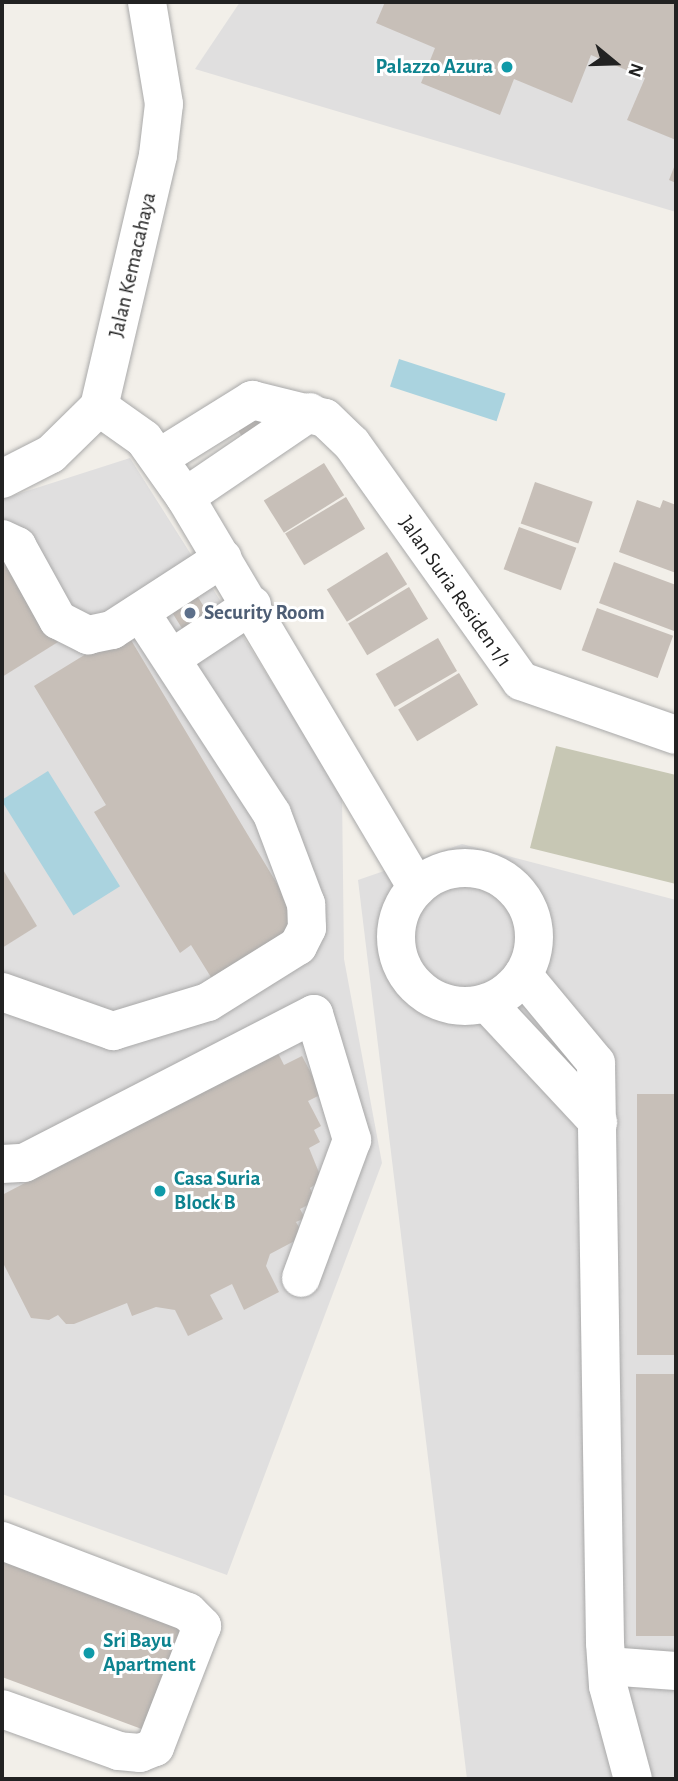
<!DOCTYPE html>
<html>
<head>
<meta charset="utf-8">
<style>
  body { margin:0 }
  #map { position:relative; width:678px; height:1781px; overflow:hidden; background:#f2efe9; font-family:"Alegreya Sans",sans-serif }
  div>[style] { position:absolute }
  [style*='--x'] { left:calc(var(--x)*1px); top:calc(var(--y)*1px); width:calc(var(--w)*1px); rotate:calc(var(--a)*1deg) }
  .residential>* { inset:0; background:#e0dfdf }
  .construction>* { inset:0; background:#c7c7b4 }
  .water>* { inset:0; background:#aad3df; transform-origin:0 0 }
  .building>* { inset:0; background:#c7bfb8; transform-origin:0 0 }
  .roads { filter:drop-shadow(0 0 2px #a9a9a9) drop-shadow(0 0 2px #a9a9a9) }
  .minor>* { height:38px; margin:-19px; padding:0 19px; transform-origin:19px; border-radius:19px; background:#fff }
  .minor>.ring { margin:-19px; padding:0; box-sizing:content-box; background:none; border:38px solid #fff; border-radius:50% }
  .dots>* { width:19px; height:19px; translate:-50% -50%; box-sizing:border-box; border:4px solid #fff; border-radius:50% }
  span { translate:-50% -50%; white-space:nowrap; text-align:center; line-height:1.15; -webkit-text-stroke:6px #fff; paint-order:stroke }
  .culture-label { font-size:21px; color:#0d838f; font-weight:700 }
  .right { translate:-100% -50%; text-align:right }
  .left { translate:0 -50%; text-align:left }
  .street-label { font-size:21px; color:#222 }
  .service-label { font-size:21px; color:#4e5e75; font-weight:700 }
  .frame { position:absolute; inset:0; border:4px solid #222; pointer-events:none }
  .north { position:absolute; left:580px; top:28px; width:70px; height:70px; -webkit-text-stroke:5px #fff; paint-order:stroke; rotate:109deg; font-size:19px; font-weight:700; line-height:28px; text-align:center; color:#222 }
  .north::after { content:''; display:block; margin:auto; width:24px; height:32px; background:#222; clip-path:polygon(50% 0,100% 100%,50% 72%,0 100%) }
</style>
</head>
<body>
<div id="map">
  <div class="residential">
    <i style="clip-path:polygon(240px 2px,676px 2px,676px 212px,195px 69px)"></i>
    <i style="clip-path:polygon(130px 458px,342px 793px,344px 959px,382px 1163px,227px 1575px,2px 1494px,2px 499px)"></i>
    <i style="clip-path:polygon(462px 844px,676px 900px,676px 1779px,467px 1779px,358px 880px)"></i>
  </div>
  <div class="construction">
    <i style="clip-path:polygon(556px 746px,676px 775px,676px 884px,530px 848px)"></i>
  </div>
  <div class="water">
    <i style="left:399px;top:359px;width:112px;height:29px;rotate:18deg"></i>
    <i style="left:48px;top:771px;width:136px;height:55px;rotate:58deg"></i>
  </div>
  <div class="building">
    <i style="clip-path:polygon(385px 2px,676px 2px,676px 140px,627px 120px,645px 78px,591px 55px,572px 103px,514px 79px,500px 115px,421px 83px,435px 48px,376px 23px)"></i>
    <i style="clip-path:polygon(676px 162px,676px 183px,669px 180px)"></i>
    <i style="left:253px;top:412px;width:16px;height:22px;rotate:60deg"></i>
    <i style="left:324px;top:463px;width:38px;height:71px;rotate:58deg"></i>
    <i style="left:535px;top:482px;width:61px;height:44px;rotate:19deg"></i>
    <i style="left:346px;top:497px;width:37px;height:71px;rotate:59deg"></i>
    <i style="clip-path:polygon(637px 500px,660px 508px,663px 500px,676px 505px,676px 573px,619px 552px)"></i>
    <i style="left:519px;top:527px;width:61px;height:45px;rotate:20deg"></i>
    <i style="clip-path:polygon(2px 551px,58px 642px,2px 677px)"></i>
    <i style="left:387px;top:552px;width:38px;height:71px;rotate:58deg"></i>
    <i style="clip-path:polygon(614px 562px,676px 585px,674px 631px,599px 603px)"></i>
    <i style="left:181px;top:570px;width:82px;height:30px;rotate:58deg"></i>
    <i style="left:409px;top:587px;width:37px;height:71px;rotate:59deg"></i>
    <i style="left:597px;top:608px;width:81px;height:45px;rotate:20deg"></i>
    <i style="clip-path:polygon(125px 630px,303px 927px,214px 982px,191px 945px,180px 953px,94px 812px,106px 805px,34px 686px)"></i>
    <i style="left:438px;top:638px;width:38px;height:72px;rotate:60deg"></i>
    <i style="left:459px;top:673px;width:37px;height:71px;rotate:59deg"></i>
    <i style="clip-path:polygon(2px 868px,37px 926px,2px 948px)"></i>
    <i style="clip-path:polygon(277px 1051px,284px 1065px,302px 1056px,322px 1094px,308px 1101px,321px 1126px,314px 1130px,320px 1142px,309px 1148px,322px 1180px,310px 1188px,316px 1201px,300px 1209px,305px 1218px,296px 1222px,304px 1236px,270px 1254px,266px 1266px,279px 1292px,244px 1310px,232px 1284px,210px 1295px,223px 1319px,188px 1336px,175px 1310px,156px 1307px,132px 1316px,127px 1303px,74px 1324px,66px 1324px,58px 1315px,49px 1320px,31px 1318px,2px 1261px,2px 1195px)"></i>
    <i style="left:637px;top:1094px;width:39px;height:261px"></i>
    <i style="left:636px;top:1374px;width:40px;height:262px"></i>
    <i style="clip-path:polygon(2px 1561px,184px 1629px,147px 1731px,2px 1677px)"></i>
  </div>
  <div class="roads">
    <div class="minor">
      <i style="--x:99;--y:407;--w:55;--a:35.4"></i>
      <i style="--x:144;--y:439;--w:71;--a:54.7"></i>
      <i style="--x:185;--y:497;--w:454;--a:59.3"></i>
      <i style="--x:159;--y:458;--w:110;--a:-31.9"></i>
      <i style="--x:252;--y:400;--w:75;--a:13.9"></i>
      <i style="--x:325;--y:418;--w:37;--a:44"></i>
      <i style="--x:352;--y:444;--w:291;--a:54.5"></i>
      <i style="--x:521;--y:681;--w:164;--a:19.2"></i>
      <i style="--x:2;--y:479;--w:55;--a:-27"></i>
      <i style="--x:51;--y:454;--w:67;--a:-44.4"></i>
      <i style="--x:99;--y:407;--w:259;--a:-76.8"></i>
      <i style="--x:158;--y:155;--w:51;--a:-83.3"></i>
      <i style="--x:164;--y:104;--w:103;--a:-99.5"></i>
      <i style="--x:185;--y:497;--w:151;--a:-34.2"></i>
      <i style="--x:2;--y:539;--w:17;--a:25"></i>
      <i style="--x:17;--y:546;--w:85;--a:61"></i>
      <i style="--x:58;--y:620;--w:34;--a:27"></i>
      <i style="--x:88;--y:635;--w:25;--a:-12"></i>
      <i style="--x:112;--y:630;--w:132;--a:-33"></i>
      <i style="--x:172;--y:658;--w:96;--a:-33.5"></i>
      <i class="ring" style="left:396px;top:868px;width:100px;height:100px"></i>
      <i style="--x:523;--y:975;--w:114;--a:50.3"></i>
      <i style="--x:596;--y:1063;--w:580;--a:89.11"></i>
      <i style="--x:605;--y:1643;--w:43;--a:86"></i>
      <i style="--x:608;--y:1686;--w:96;--a:75"></i>
      <i style="--x:2;--y:992;--w:118;--a:19.4"></i>
      <i style="--x:113;--y:1031;--w:99;--a:-17"></i>
      <i style="--x:208;--y:1002;--w:106;--a:-31.9"></i>
      <i style="--x:298;--y:946;--w:20;--a:-63"></i>
      <i style="--x:307;--y:928;--w:24;--a:-92"></i>
      <i style="--x:306;--y:904;--w:96;--a:-110.7"></i>
      <i style="--x:272;--y:814;--w:240;--a:-123.1"></i>
      <i style="--x:487;--y:1003;--w:163;--a:47"></i>
      <i style="--x:2;--y:1164;--w:22;--a:-3"></i>
      <i style="--x:24;--y:1163;--w:326;--a:-27.2"></i>
      <i style="--x:314;--y:1014;--w:132;--a:73.2"></i>
      <i style="--x:352;--y:1140;--w:147;--a:110.3"></i>
      <i style="--x:2;--y:1541;--w:199;--a:20.9"></i>
      <i style="--x:188;--y:1612;--w:20;--a:45"></i>
      <i style="--x:202;--y:1626;--w:130;--a:111.2"></i>
      <i style="--x:155;--y:1747;--w:16;--a:158"></i>
      <i style="--x:140;--y:1753;--w:21;--a:-175"></i>
      <i style="--x:119;--y:1751;--w:124;--a:-160.3"></i>
      <i style="--x:607;--y:1666;--w:69;--a:4.1"></i>
    </div>
  </div>
  <div class="dots">
    <i style="left:507px;top:67px;background:#0f9aa8"></i>
    <i style="left:190px;top:613px;background:#5c6f8a"></i>
    <i style="left:160px;top:1191px;background:#0f9aa8"></i>
    <i style="left:89px;top:1653px;background:#0f9aa8"></i>
  </div>
  <div class="culture-label">
    <span class="right" style="left:493px;top:67px">Palazzo Azura</span>
    <span class="left" style="left:174px;top:1191px">Casa Suria<br>Block B</span>
    <span class="left" style="left:103px;top:1653px">Sri Bayu<br>Apartment</span>
  </div>
  <div class="street-label">
    <span style="left:133px;top:265px;rotate:-77deg">Jalan Kemacahaya</span>
    <span style="left:455px;top:592px;rotate:55deg">Jalan Suria Residen 1/1</span>
  </div>
  <div class="service-label">
    <span class="left" style="left:204px;top:613px">Security Room</span>
  </div>
  <div class="frame"></div>
  <div class="north">N</div>
</div>
</body>
</html>
